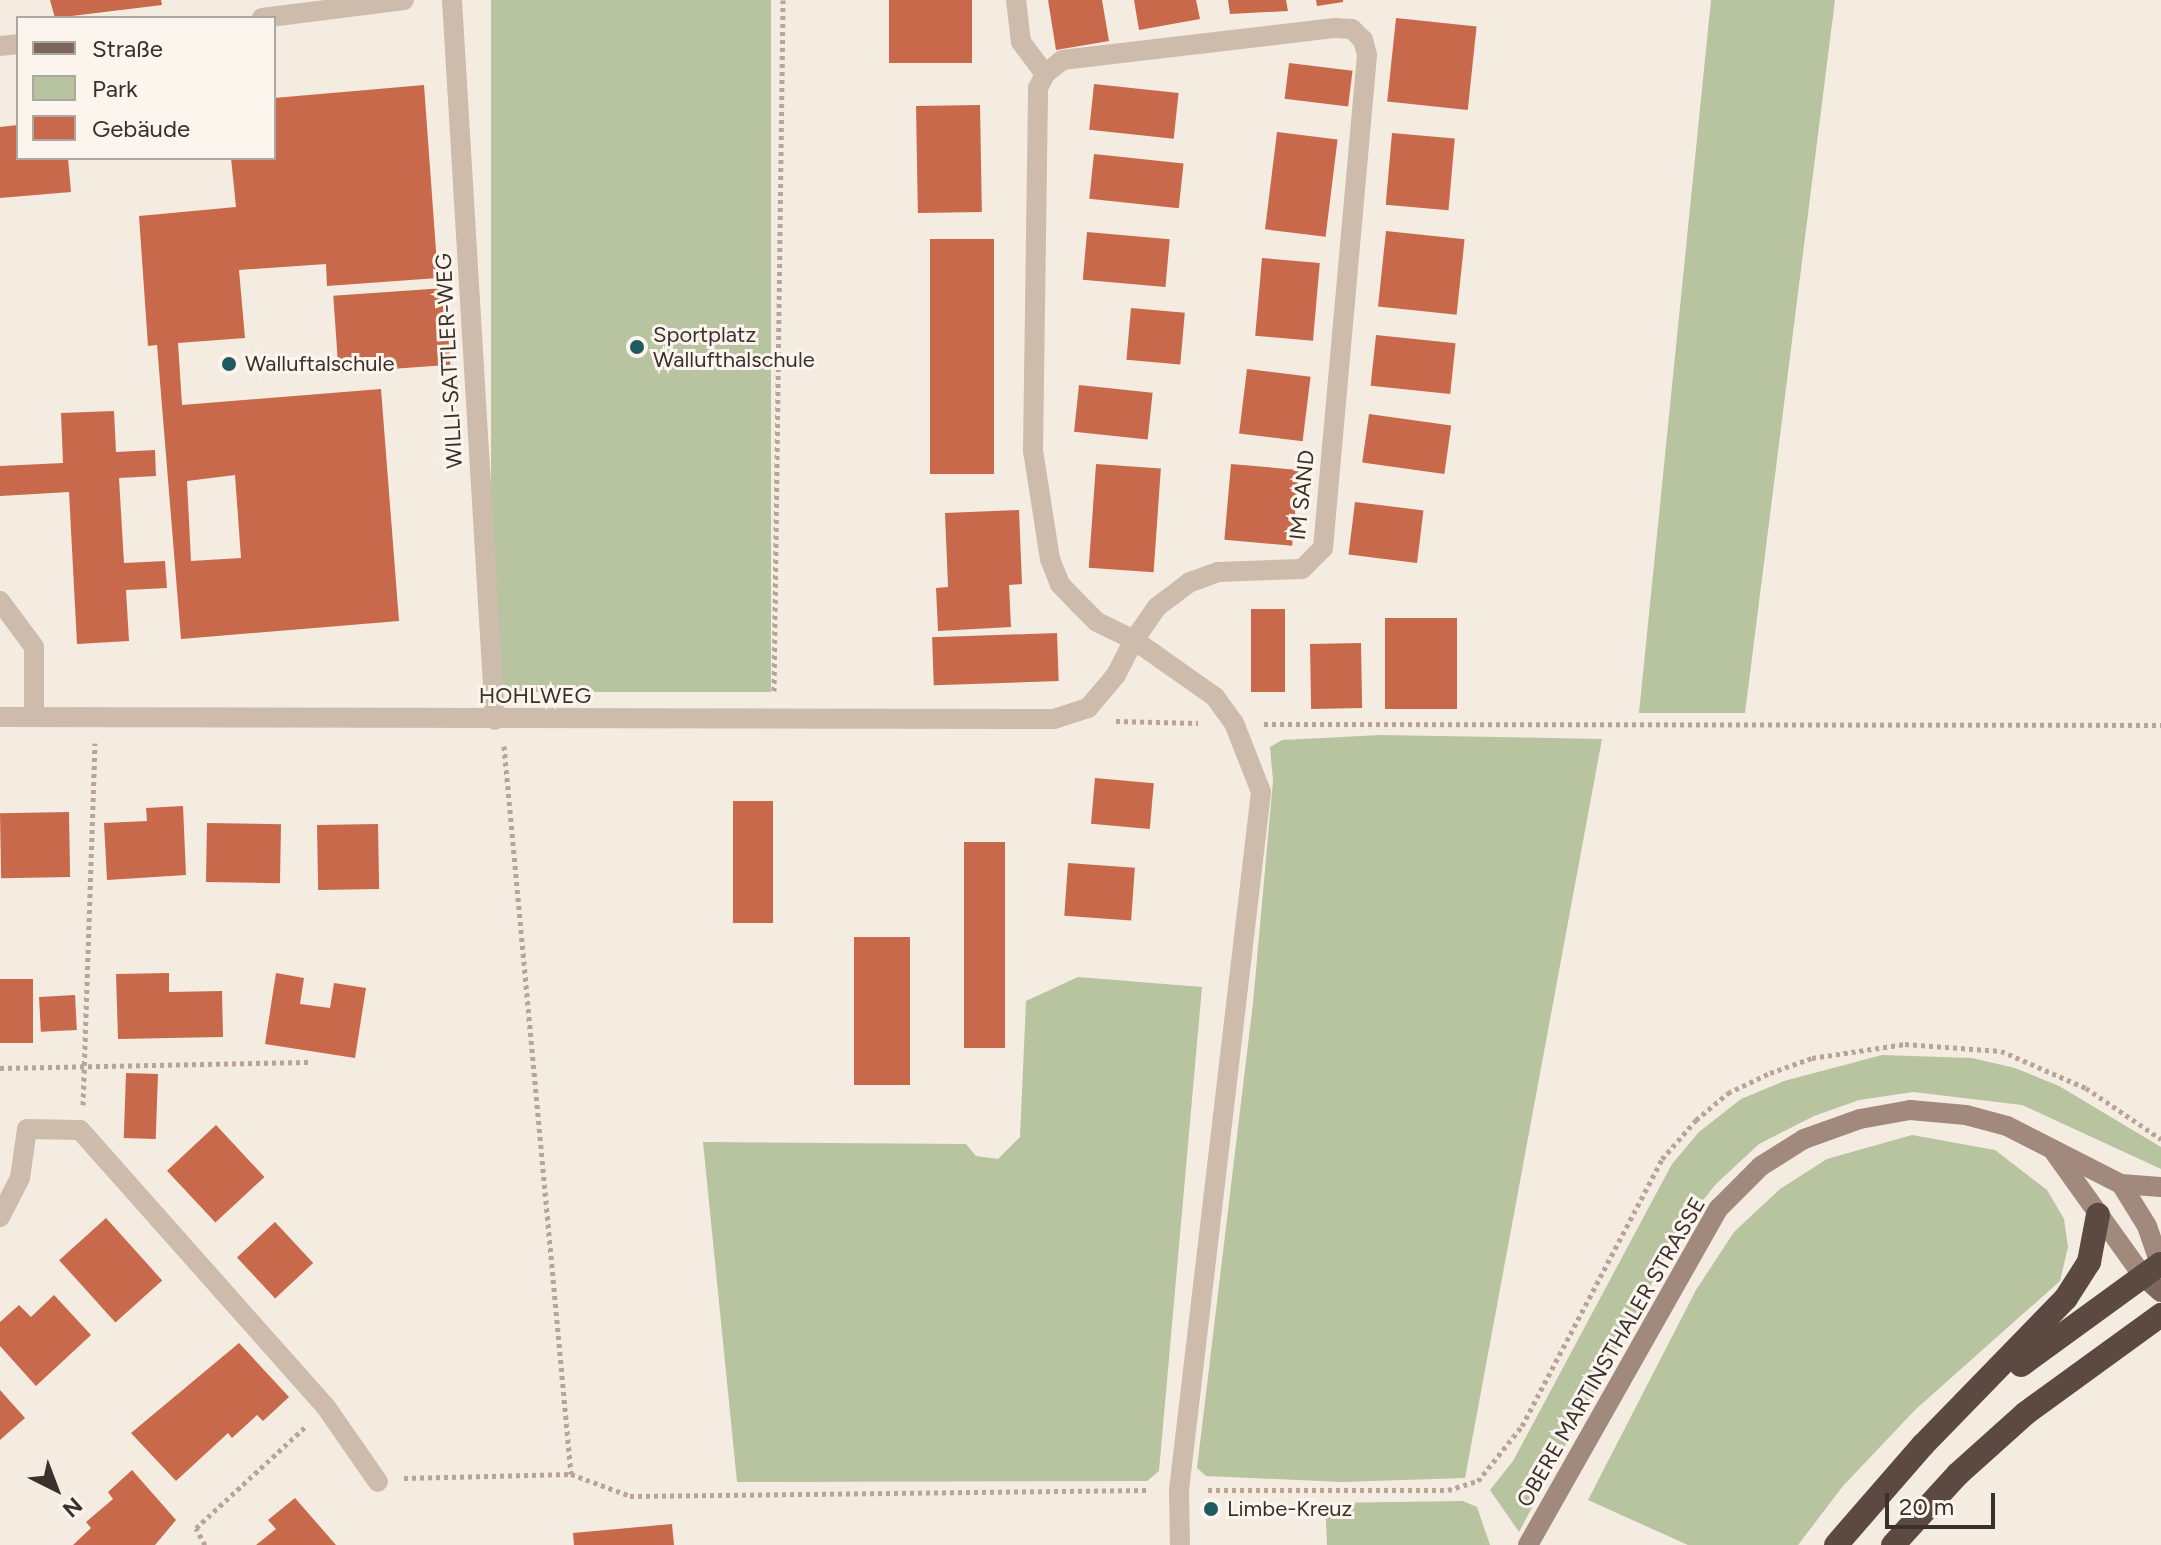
<!DOCTYPE html>
<html>
<head>
<meta charset="utf-8">
<style>
  body { margin:0 }
  #map { position:relative; width:2161px; height:1545px; overflow:hidden; background:#f4ebe1; font-family:Figtree,sans-serif }
  div>[style] { position:absolute }
  [style*='--x'] { left:calc(var(--x)*1px); top:calc(var(--y)*1px); width:calc(var(--w)*1px); rotate:calc(var(--a)*1deg) }
  .green>* { inset:0; background:#b8c4a0; transform-origin:0 0 }
  .building>* { inset:0; background:#c8694b; transform-origin:0 0 }
  .path>* { height:5px; margin-top:-2.5px; transform-origin:0; background:repeating-linear-gradient(90deg,#b9a596 0 4px,transparent 0 8px) }
  .lane>* { height:20px; margin:-10px; padding:0 10px; transform-origin:10px; border-radius:10px; background:#cdbbac }
  .street>* { height:20px; margin:-10px; padding:0 10px; transform-origin:10px; border-radius:10px; background:#cdbbac }
  .secondary>* { height:20px; margin:-10px; padding:0 10px; transform-origin:10px; border-radius:10px; background:#a18a7d }
  .primary>* { height:20px; margin:-10px; padding:0 10px; transform-origin:10px; border-radius:10px; background:#7d675c }
  .highway>* { height:24px; margin:-12px; padding:0 12px; transform-origin:12px; border-radius:12px; background:#5c4a42 }
  .dots>* { width:22px; height:22px; translate:-50% -50%; box-sizing:border-box; border:4px solid #fbf5ee; border-radius:50% }
  span { translate:-50% -50%; white-space:nowrap; text-align:center; line-height:1.15; -webkit-text-stroke:6px #fbf5ee; paint-order:stroke }
  .poi-label { font-size:22px; color:#3b302b }
  .left { translate:0 -50%; text-align:left }
  .street-label { font-size:22px; color:#3b302b }
  .legend { position:absolute; left:16px; top:16px; width:260px; height:144px; box-sizing:border-box; background:#fbf5ee; border:2px solid #aea6a0; margin:0; padding:10px 14px; list-style:none; font-size:24px; color:#3b302b }
  .legend li { display:flex; align-items:center; gap:16px; height:40px }
  .legend b { width:40px; border:2px solid #aea6a0 }
  .north { position:absolute; left:16px; top:1449px; width:80px; height:80px; -webkit-text-stroke:6px #fbf5ee; paint-order:stroke; rotate:138deg; font-size:22px; font-weight:700; line-height:32px; text-align:center; color:#3b302b }
  .north::after { content:''; display:block; margin:auto; width:28px; height:36px; background:#3b302b; clip-path:polygon(50% 0,100% 100%,50% 72%,0 100%) }
  .scale { position:absolute; left:1885px; top:1493px; width:110px; height:36px; box-sizing:border-box; border:4px solid #3b302b; border-top:0; padding-left:10px; font-size:24px; line-height:28px; white-space:nowrap; color:#3b302b; -webkit-text-stroke:6px #fbf5ee; paint-order:stroke }
</style>
</head>
<body>
<div id="map">
  <div class="green">
    <i style="left:771px;top:0;width:692px;height:280px;rotate:90deg"></i>
    <i style="clip-path:polygon(1711px 0,1835px 0,1745px 713px,1639px 713px)"></i>
    <i style="clip-path:polygon(1381px 735px,1602px 739px,1465px 1478px,1342px 1482px,1206px 1476px,1197px 1468px,1253px 1003px,1273px 781px,1270px 747px,1282px 740px)"></i>
    <i style="clip-path:polygon(1078px 977px,1202px 987px,1159px 1471px,1147px 1481px,737px 1482px,703px 1142px,966px 1144px,976px 1156px,998px 1159px,1020px 1137px,1026px 1001px)"></i>
    <i style="clip-path:polygon(1882px 1055px,1972px 1058px,2015px 1068px,2059px 1086px,2161px 1147px,2161px 1169px,2022px 1105px,1913px 1092px,1859px 1100px,1814px 1116px,1759px 1144px,1716px 1184px,1681px 1228px,1519px 1532px,1490px 1490px,1513px 1461px,1672px 1164px,1699px 1132px,1741px 1099px,1784px 1081px)"></i>
    <i style="clip-path:polygon(1912px 1135px,1995px 1150px,2047px 1190px,2064px 1219px,2068px 1247px,2060px 1281px,1916px 1409px,1843px 1486px,1798px 1545px,1688px 1545px,1588px 1500px,1696px 1290px,1734px 1232px,1780px 1189px,1827px 1159px)"></i>
    <i style="clip-path:polygon(1463px 1501px,1477px 1507px,1490px 1545px,1327px 1545px,1325px 1503px)"></i>
  </div>
  <div class="building">
    <i style="clip-path:polygon(50px 0,161px 0,162px 5px,55px 18px)"></i>
    <i style="left:889px;top:0;width:83px;height:63px"></i>
    <i style="clip-path:polygon(1048px 0,1102px 0,1109px 41px,1056px 50px)"></i>
    <i style="clip-path:polygon(1134px 0,1196px 0,1200px 19px,1139px 30px)"></i>
    <i style="clip-path:polygon(1228px 0,1286px 0,1288px 11px,1230px 14px)"></i>
    <i style="clip-path:polygon(1316px 0,1343px 0,1343px 2px,1317px 6px)"></i>
    <i style="left:1396px;top:18px;width:81px;height:84px;rotate:6deg"></i>
    <i style="left:1289px;top:63px;width:64px;height:36px;rotate:7deg"></i>
    <i style="left:1094px;top:84px;width:85px;height:46px;rotate:6deg"></i>
    <i style="clip-path:polygon(evenodd,424px 85px,438px 278px,327px 286px,326px 264px,239px 270px,245px 338px,178px 343px,182px 405px,381px 389px,399px 621px,181px 639px,157px 345px,148px 346px,139px 216px,236px 207px,231px 158px,274px 158px,274px 98px,424px 85px,235px 475px,241px 558px,191px 561px,187px 481px,235px 475px)"></i>
    <i style="left:980px;top:105px;width:107px;height:64px;rotate:89deg"></i>
    <i style="clip-path:polygon(18px 125px,18px 158px,68px 158px,71px 192px,0 198px,0 127px)"></i>
    <i style="left:1277px;top:132px;width:61px;height:98px;rotate:7deg"></i>
    <i style="left:1392px;top:133px;width:63px;height:72px;rotate:5deg"></i>
    <i style="left:1094px;top:154px;width:90px;height:45px;rotate:6deg"></i>
    <i style="left:1386px;top:231px;width:79px;height:76px;rotate:6deg"></i>
    <i style="left:1087px;top:232px;width:83px;height:48px;rotate:5deg"></i>
    <i style="left:994px;top:239px;width:235px;height:64px;rotate:90deg"></i>
    <i style="left:1262px;top:258px;width:58px;height:78px;rotate:5deg"></i>
    <i style="left:445px;top:288px;width:77px;height:112px;rotate:86deg"></i>
    <i style="left:1131px;top:308px;width:54px;height:52px;rotate:5deg"></i>
    <i style="left:1376px;top:335px;width:80px;height:51px;rotate:6deg"></i>
    <i style="left:1247px;top:369px;width:64px;height:65px;rotate:7deg"></i>
    <i style="left:1079px;top:385px;width:74px;height:47px;rotate:6deg"></i>
    <i style="clip-path:polygon(114px 411px,116px 452px,155px 450px,156px 476px,119px 478px,124px 563px,165px 561px,167px 588px,126px 590px,129px 641px,77px 644px,69px 492px,0 496px,0 466px,63px 463px,61px 413px)"></i>
    <i style="left:1369px;top:414px;width:83px;height:49px;rotate:8deg"></i>
    <i style="left:1096px;top:464px;width:65px;height:104px;rotate:4deg"></i>
    <i style="left:1231px;top:464px;width:68px;height:76px;rotate:5deg"></i>
    <i style="left:1355px;top:502px;width:69px;height:53px;rotate:7deg"></i>
    <i style="clip-path:polygon(1019px 510px,1022px 584px,1009px 585px,1011px 627px,938px 631px,936px 588px,948px 587px,945px 513px)"></i>
    <i style="left:1251px;top:609px;width:34px;height:83px"></i>
    <i style="left:1385px;top:618px;width:72px;height:91px"></i>
    <i style="left:1057px;top:633px;width:48px;height:125px;rotate:88deg"></i>
    <i style="left:1361px;top:643px;width:65px;height:51px;rotate:89deg"></i>
    <i style="left:1095px;top:778px;width:59px;height:46px;rotate:5deg"></i>
    <i style="left:773px;top:801px;width:122px;height:40px;rotate:90deg"></i>
    <i style="clip-path:polygon(183px 806px,186px 875px,107px 880px,104px 823px,147px 821px,146px 808px)"></i>
    <i style="left:69px;top:812px;width:65px;height:69px;rotate:89deg"></i>
    <i style="left:207px;top:823px;width:74px;height:59px;rotate:1deg"></i>
    <i style="left:378px;top:824px;width:65px;height:61px;rotate:89deg"></i>
    <i style="left:964px;top:842px;width:41px;height:206px"></i>
    <i style="left:1068px;top:863px;width:67px;height:53px;rotate:4deg"></i>
    <i style="left:854px;top:937px;width:56px;height:148px"></i>
    <i style="clip-path:polygon(169px 973px,169px 992px,222px 991px,223px 1037px,118px 1039px,116px 974px)"></i>
    <i style="clip-path:polygon(276px 973px,304px 978px,300px 1004px,330px 1008px,334px 983px,366px 988px,355px 1058px,265px 1044px)"></i>
    <i style="left:0;top:979px;width:33px;height:64px"></i>
    <i style="left:75px;top:995px;width:35px;height:36px;rotate:87deg"></i>
    <i style="left:126px;top:1073px;width:32px;height:65px;rotate:2deg"></i>
    <i style="left:216px;top:1125px;width:71px;height:67px;rotate:47deg"></i>
    <i style="left:106px;top:1218px;width:84px;height:63px;rotate:48deg"></i>
    <i style="left:275px;top:1222px;width:56px;height:52px;rotate:47deg"></i>
    <i style="clip-path:polygon(54px 1295px,91px 1335px,36px 1386px,0 1346px,0 1322px,19px 1305px,31px 1317px)"></i>
    <i style="clip-path:polygon(239px 1343px,289px 1397px,263px 1421px,257px 1415px,232px 1438px,228px 1433px,176px 1481px,131px 1433px)"></i>
    <i style="clip-path:polygon(0 1390px,25px 1418px,0 1440px)"></i>
    <i style="clip-path:polygon(132px 1470px,176px 1520px,155px 1545px,73px 1545px,91px 1528px,86px 1522px,113px 1499px,108px 1492px)"></i>
    <i style="clip-path:polygon(295px 1498px,336px 1545px,256px 1545px,276px 1529px,268px 1520px)"></i>
    <i style="clip-path:polygon(672px 1524px,674px 1545px,574px 1545px,573px 1533px)"></i>
  </div>
  <div class="path">
    <i style="--x:774;--y:691;--w:691;--a:-89.25"></i>
    <i style="--x:1116;--y:721;--w:82;--a:1.4"></i>
    <i style="--x:1264;--y:724;--w:897;--a:0.06"></i>
    <i style="--x:504;--y:746;--w:731;--a:84.74"></i>
    <i style="--x:0;--y:1068;--w:309;--a:-1.1"></i>
    <i style="--x:83;--y:1105;--w:362;--a:-88.1"></i>
    <i style="--x:404;--y:1478;--w:167;--a:-1.4"></i>
    <i style="--x:571;--y:1474;--w:63;--a:20.4"></i>
    <i style="--x:630;--y:1496;--w:520;--a:-0.66"></i>
    <i style="--x:1208;--y:1490;--w:240;--a:0"></i>
    <i style="--x:1448;--y:1490;--w:31;--a:-17"></i>
    <i style="--x:1478;--y:1481;--w:70;--a:-51.3"></i>
    <i style="--x:1522;--y:1426;--w:301;--a:-62.3"></i>
    <i style="--x:1662;--y:1159;--w:52;--a:-48.9"></i>
    <i style="--x:1696;--y:1120;--w:42;--a:-40.2"></i>
    <i style="--x:1728;--y:1093;--w:47;--a:-25.5"></i>
    <i style="--x:1770;--y:1073;--w:45;--a:-19.7"></i>
    <i style="--x:1812;--y:1058;--w:94;--a:-8.6"></i>
    <i style="--x:1905;--y:1044;--w:96;--a:4.2"></i>
    <i style="--x:2001;--y:1051;--w:93;--a:23.5"></i>
    <i style="--x:2086;--y:1088;--w:91;--a:34.2"></i>
    <i style="--x:205;--y:1545;--w:19;--a:-118"></i>
    <i style="--x:196;--y:1528;--w:149;--a:-42.8"></i>
  </div>
  <div class="lane">
    <i style="--x:0;--y:601;--w:57;--a:53.5"></i>
    <i style="--x:34;--y:647;--w:70;--a:90"></i>
    <i style="--x:27;--y:1129;--w:53;--a:1.1"></i>
    <i style="--x:80;--y:1130;--w:370;--a:48.4"></i>
    <i style="--x:326;--y:1407;--w:91;--a:55.3"></i>
  </div>
  <div class="street">
    <i style="--x:452;--y:0;--w:721;--a:86.58"></i>
    <i style="--x:1016;--y:0;--w:42;--a:83.2"></i>
    <i style="--x:1021;--y:42;--w:40;--a:53"></i>
    <i style="--x:262;--y:18;--w:143;--a:-7.2"></i>
    <i style="--x:1335;--y:28;--w:17;--a:3"></i>
    <i style="--x:1352;--y:29;--w:16;--a:45"></i>
    <i style="--x:1363;--y:40;--w:16;--a:75"></i>
    <i style="--x:1367;--y:55;--w:495;--a:95.1"></i>
    <i style="--x:1323;--y:548;--w:30;--a:135"></i>
    <i style="--x:1302;--y:569;--w:84;--a:178"></i>
    <i style="--x:1218;--y:572;--w:30;--a:160"></i>
    <i style="--x:1190;--y:582;--w:41;--a:142.9"></i>
    <i style="--x:1157;--y:607;--w:40;--a:124.9"></i>
    <i style="--x:1134;--y:640;--w:41;--a:-154.1"></i>
    <i style="--x:1097;--y:622;--w:25;--a:-135"></i>
    <i style="--x:1079;--y:604;--w:28;--a:-134"></i>
    <i style="--x:1060;--y:584;--w:27;--a:-112"></i>
    <i style="--x:1050;--y:559;--w:109;--a:-98.9"></i>
    <i style="--x:1033;--y:451;--w:363;--a:-89.2"></i>
    <i style="--x:1038;--y:88;--w:16;--a:-63"></i>
    <i style="--x:1045;--y:74;--w:22;--a:-39"></i>
    <i style="--x:1062;--y:60;--w:275;--a:-6.7"></i>
    <i style="--x:0;--y:46;--w:18;--a:-6"></i>
    <i style="--x:0;--y:717;--w:1054;--a:0.11"></i>
    <i style="--x:1054;--y:719;--w:36;--a:-18"></i>
    <i style="--x:1088;--y:708;--w:43;--a:-49.7"></i>
    <i style="--x:1116;--y:675;--w:39;--a:-63"></i>
    <i style="--x:1134;--y:640;--w:99;--a:35.1"></i>
    <i style="--x:1215;--y:697;--w:32;--a:54"></i>
    <i style="--x:1234;--y:723;--w:74;--a:68.6"></i>
    <i style="--x:1261;--y:792;--w:703;--a:96.7"></i>
    <i style="--x:1179;--y:1490;--w:55;--a:89"></i>
    <i style="--x:0;--y:1217;--w:44;--a:-62.9"></i>
    <i style="--x:20;--y:1178;--w:49;--a:-81.9"></i>
  </div>
  <div class="secondary">
    <i style="--x:2052;--y:1149;--w:156;--a:54.4"></i>
    <i style="--x:2121;--y:1184;--w:40;--a:4.3"></i>
    <i style="--x:1528;--y:1545;--w:387;--a:-60.5"></i>
    <i style="--x:1719;--y:1208;--w:59;--a:-45"></i>
    <i style="--x:1761;--y:1166;--w:51;--a:-32.1"></i>
    <i style="--x:1804;--y:1139;--w:59;--a:-19.7"></i>
    <i style="--x:1860;--y:1119;--w:51;--a:-10.2"></i>
    <i style="--x:1910;--y:1110;--w:56;--a:5.1"></i>
    <i style="--x:1966;--y:1115;--w:42;--a:15"></i>
    <i style="--x:2007;--y:1126;--w:128;--a:27"></i>
    <i style="--x:2121;--y:1184;--w:49;--a:58.2"></i>
    <i style="--x:2147;--y:1226;--w:40;--a:71.1"></i>
  </div>
  <div class="primary">
    <i style="--x:2143;--y:1276;--w:24;--a:42"></i>
  </div>
  <div class="highway">
    <i style="--x:2021;--y:1365;--w:172;--a:-36"></i>
    <i style="--x:1836;--y:1545;--w:133;--a:-49"></i>
    <i style="--x:1923;--y:1445;--w:205;--a:-45.8"></i>
    <i style="--x:2066;--y:1298;--w:43;--a:-57.4"></i>
    <i style="--x:2089;--y:1262;--w:48;--a:-79.2"></i>
    <i style="--x:1893;--y:1545;--w:96;--a:-47.5"></i>
    <i style="--x:1958;--y:1474;--w:91;--a:-41.9"></i>
    <i style="--x:2026;--y:1413;--w:167;--a:-36"></i>
  </div>
  <div class="dots">
    <i style="left:637px;top:347px;background:#1f5a5e"></i>
    <i style="left:229px;top:364px;background:#1f5a5e"></i>
    <i style="left:1211px;top:1509px;background:#1f5a5e"></i>
  </div>
  <div class="poi-label">
    <span class="left" style="left:653px;top:347px">Sportplatz<br>Wallufthalschule</span>
    <span class="left" style="left:245px;top:364px">Walluftalschule</span>
    <span class="left" style="left:1227px;top:1509px">Limbe-Kreuz</span>
  </div>
  <div class="street-label">
    <span style="left:449px;top:361px;rotate:-93deg">WILLI-SATTLER-WEG</span>
    <span style="left:1302px;top:495px;rotate:-84deg">IM SAND</span>
    <span style="left:535px;top:696px">HOHLWEG</span>
    <span style="left:1611px;top:1352px;rotate:-60deg">OBERE MARTINSTHALER STRASSE</span>
  </div>
  <ul class="legend">
  <li><b style="height:10px;background:#7d675c"></b>Straße</li>
  <li><b style="height:22px;background:#b8c4a0"></b>Park</li>
  <li><b style="height:22px;background:#c8694b"></b>Gebäude</li>
  </ul>
  <div class="north">N</div>
  <div class="scale">20 m</div>
</div>
</body>
</html>
